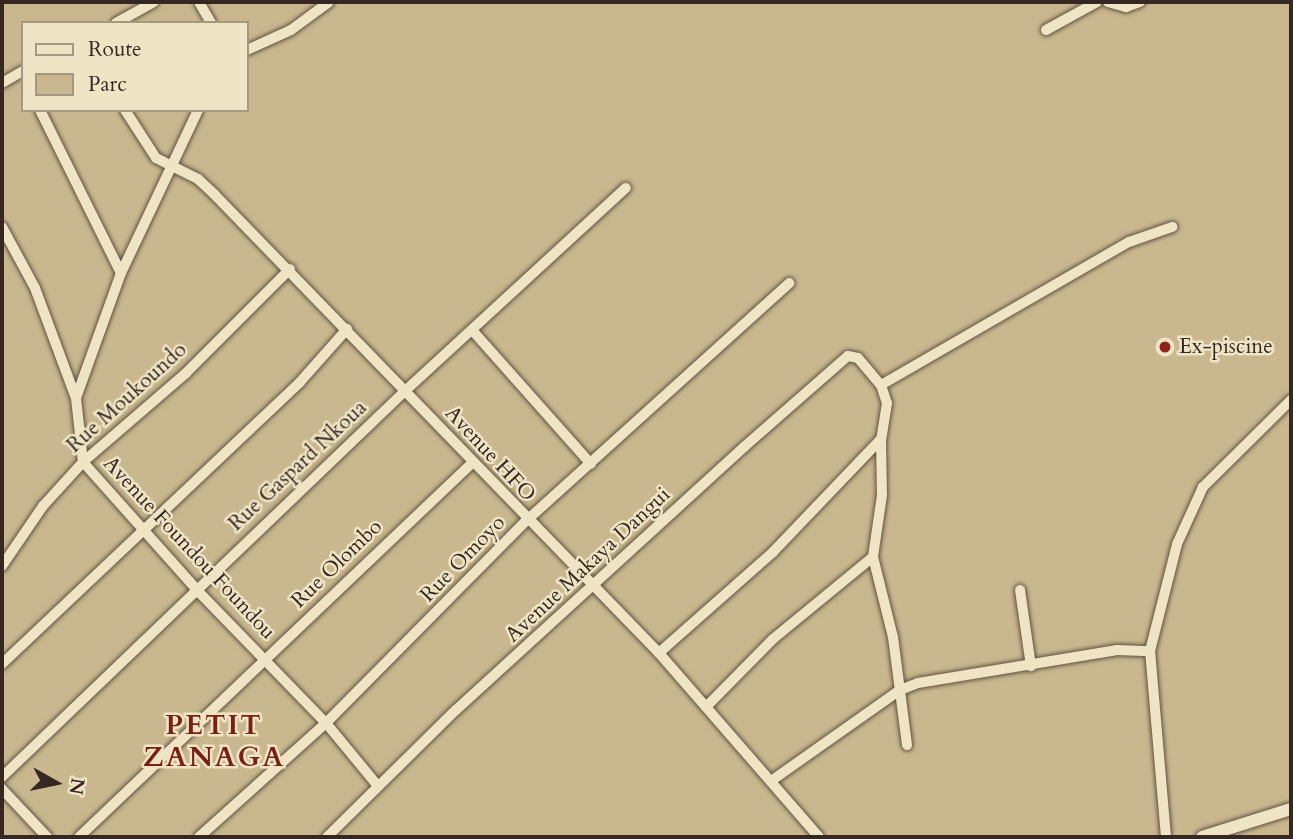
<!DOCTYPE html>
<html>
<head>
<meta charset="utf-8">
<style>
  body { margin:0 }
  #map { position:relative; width:1293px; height:839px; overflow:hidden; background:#e7d6a5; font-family:Cardo,serif }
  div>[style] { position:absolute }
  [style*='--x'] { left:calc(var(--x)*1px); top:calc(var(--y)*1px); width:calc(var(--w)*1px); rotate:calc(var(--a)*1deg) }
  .green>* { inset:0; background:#c9b88f }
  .roads { filter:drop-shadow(0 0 2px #625343) drop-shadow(0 0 2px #625343) }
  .minor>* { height:10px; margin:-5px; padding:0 5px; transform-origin:5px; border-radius:5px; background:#efe4c4 }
  .tertiary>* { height:12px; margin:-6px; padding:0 6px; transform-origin:6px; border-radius:6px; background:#efe4c4 }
  .dots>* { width:19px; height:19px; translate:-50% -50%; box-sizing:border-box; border:4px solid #efe4c4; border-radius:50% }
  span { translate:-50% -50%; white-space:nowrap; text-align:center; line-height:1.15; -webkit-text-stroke:5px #efe4c4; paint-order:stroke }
  .poi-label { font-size:21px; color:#362722 }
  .left { translate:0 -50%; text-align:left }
  .street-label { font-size:21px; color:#362722 }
  .district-label { font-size:28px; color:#7a1f14; font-weight:700; letter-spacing:2px }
  .frame { position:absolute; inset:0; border:4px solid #362722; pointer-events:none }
  .legend { position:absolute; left:21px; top:21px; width:228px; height:91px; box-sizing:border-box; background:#efe4c4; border:2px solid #a59883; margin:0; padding:9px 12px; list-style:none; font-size:21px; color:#362722 }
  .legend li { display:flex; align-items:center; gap:14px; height:35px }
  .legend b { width:35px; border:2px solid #a59883 }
  .north { position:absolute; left:21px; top:748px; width:70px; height:70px; -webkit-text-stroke:5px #efe4c4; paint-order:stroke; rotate:99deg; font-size:19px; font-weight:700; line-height:28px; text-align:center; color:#362722 }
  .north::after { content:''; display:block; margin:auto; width:24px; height:32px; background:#362722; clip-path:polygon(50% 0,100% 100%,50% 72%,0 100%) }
</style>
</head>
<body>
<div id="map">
  <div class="green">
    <i style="clip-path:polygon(evenodd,2px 2px,1291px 2px,1291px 837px,2px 837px,2px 2px,23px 23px,247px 23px,247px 110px,23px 110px,23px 23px)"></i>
  </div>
  <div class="roads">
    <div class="minor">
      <i style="--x:199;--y:2;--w:24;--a:60"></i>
      <i style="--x:1108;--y:2;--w:19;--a:16"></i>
      <i style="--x:1126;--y:7;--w:15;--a:-20"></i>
      <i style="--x:116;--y:23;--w:43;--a:-28.9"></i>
      <i style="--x:1046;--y:30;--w:58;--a:-28.8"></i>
      <i style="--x:247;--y:50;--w:48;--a:-24.4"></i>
      <i style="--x:291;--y:30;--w:47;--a:-36.4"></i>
      <i style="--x:2;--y:83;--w:24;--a:-30"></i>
      <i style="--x:40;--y:110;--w:182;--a:63.6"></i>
      <i style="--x:125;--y:110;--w:57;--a:57.1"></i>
      <i style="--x:156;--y:158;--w:47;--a:26.6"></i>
      <i style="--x:198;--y:179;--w:22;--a:43"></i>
      <i style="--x:214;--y:194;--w:639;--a:45.89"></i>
      <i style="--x:659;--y:653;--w:244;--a:49"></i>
      <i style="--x:2;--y:227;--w:69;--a:61.6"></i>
      <i style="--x:35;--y:288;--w:117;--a:69.6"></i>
      <i style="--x:76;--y:398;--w:64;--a:83.8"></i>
      <i style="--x:83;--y:462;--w:170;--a:48.3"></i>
      <i style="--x:196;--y:589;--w:187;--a:45.9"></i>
      <i style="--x:326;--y:723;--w:82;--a:50.5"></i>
      <i style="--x:472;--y:330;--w:179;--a:48.4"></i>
      <i style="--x:881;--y:385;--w:286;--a:-30"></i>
      <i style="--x:1129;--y:242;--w:46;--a:-19.2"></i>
      <i style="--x:76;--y:398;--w:133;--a:-70.2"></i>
      <i style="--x:121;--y:273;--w:180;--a:-64.7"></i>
      <i style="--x:881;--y:439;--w:56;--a:89"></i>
      <i style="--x:882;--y:495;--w:63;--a:98.3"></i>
      <i style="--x:873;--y:557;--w:82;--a:76"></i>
      <i style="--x:893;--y:637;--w:109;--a:82.6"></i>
      <i style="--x:2;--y:566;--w:73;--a:-55.7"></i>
      <i style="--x:43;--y:506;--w:59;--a:-47.7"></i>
      <i style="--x:83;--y:462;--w:136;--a:-40.8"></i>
      <i style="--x:186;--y:373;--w:147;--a:-45"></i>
      <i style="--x:1020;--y:590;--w:77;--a:81.8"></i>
      <i style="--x:2;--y:664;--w:410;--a:-43.4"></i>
      <i style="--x:300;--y:382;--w:71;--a:-48.4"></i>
      <i style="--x:707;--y:706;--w:94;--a:-45.4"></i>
      <i style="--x:773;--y:639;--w:129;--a:-39.4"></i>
      <i style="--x:2;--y:777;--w:558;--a:-43.77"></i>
      <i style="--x:405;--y:391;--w:300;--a:-42.6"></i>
      <i style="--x:771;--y:781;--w:158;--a:-35.2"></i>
      <i style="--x:900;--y:690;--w:19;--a:-21"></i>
      <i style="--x:918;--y:683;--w:202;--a:-9.4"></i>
      <i style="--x:1117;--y:650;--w:33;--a:2"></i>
      <i style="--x:2;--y:789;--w:66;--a:46.8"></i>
      <i style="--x:79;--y:837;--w:541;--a:-43.58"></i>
      <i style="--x:199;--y:837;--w:171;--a:-41.9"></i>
      <i style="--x:326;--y:723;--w:284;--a:-45.3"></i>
      <i style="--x:526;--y:521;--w:355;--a:-42.1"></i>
      <i style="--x:327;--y:837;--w:181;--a:-44.6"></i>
      <i style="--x:456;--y:710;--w:390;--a:-42.4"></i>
      <i style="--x:744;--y:447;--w:138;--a:-41.2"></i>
      <i style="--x:848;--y:356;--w:10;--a:11"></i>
      <i style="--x:858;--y:358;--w:35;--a:50"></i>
      <i style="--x:881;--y:385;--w:19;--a:72"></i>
      <i style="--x:887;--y:403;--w:36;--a:99"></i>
      <i style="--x:881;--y:439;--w:156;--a:133.7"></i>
      <i style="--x:773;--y:552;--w:152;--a:138.5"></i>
      <i style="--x:1166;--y:837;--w:187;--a:-94.9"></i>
      <i style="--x:1150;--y:651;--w:110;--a:-75.8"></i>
      <i style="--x:1177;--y:544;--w:63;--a:-65.5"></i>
      <i style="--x:1203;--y:487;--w:124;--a:-44.7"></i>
    </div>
    <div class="tertiary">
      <i style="--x:1202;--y:837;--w:93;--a:-17.5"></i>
    </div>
  </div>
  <div class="dots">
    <i style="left:1165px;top:347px;background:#8f2418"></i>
  </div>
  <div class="poi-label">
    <span class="left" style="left:1179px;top:347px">Ex-piscine</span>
  </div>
  <div class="street-label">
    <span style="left:127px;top:398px;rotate:-42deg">Rue Moukoundo</span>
    <span style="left:490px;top:454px;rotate:47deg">Avenue HFO</span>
    <span style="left:298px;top:466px;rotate:-43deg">Rue Gaspard Nkoua</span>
    <span style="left:189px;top:548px;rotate:47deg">Avenue Foundou Foundou</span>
    <span style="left:463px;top:559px;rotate:-46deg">Rue Omoyo</span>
    <span style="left:337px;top:564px;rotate:-44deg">Rue Olombo</span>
    <span style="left:588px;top:565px;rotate:-43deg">Avenue Makaya Dangui</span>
  </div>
  <div class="district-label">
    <span style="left:214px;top:741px">PETIT<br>ZANAGA</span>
  </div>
  <div class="frame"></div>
  <ul class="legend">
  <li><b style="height:9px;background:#efe4c4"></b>Route</li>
  <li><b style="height:19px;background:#c9b88f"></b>Parc</li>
  </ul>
  <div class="north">N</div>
</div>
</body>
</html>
